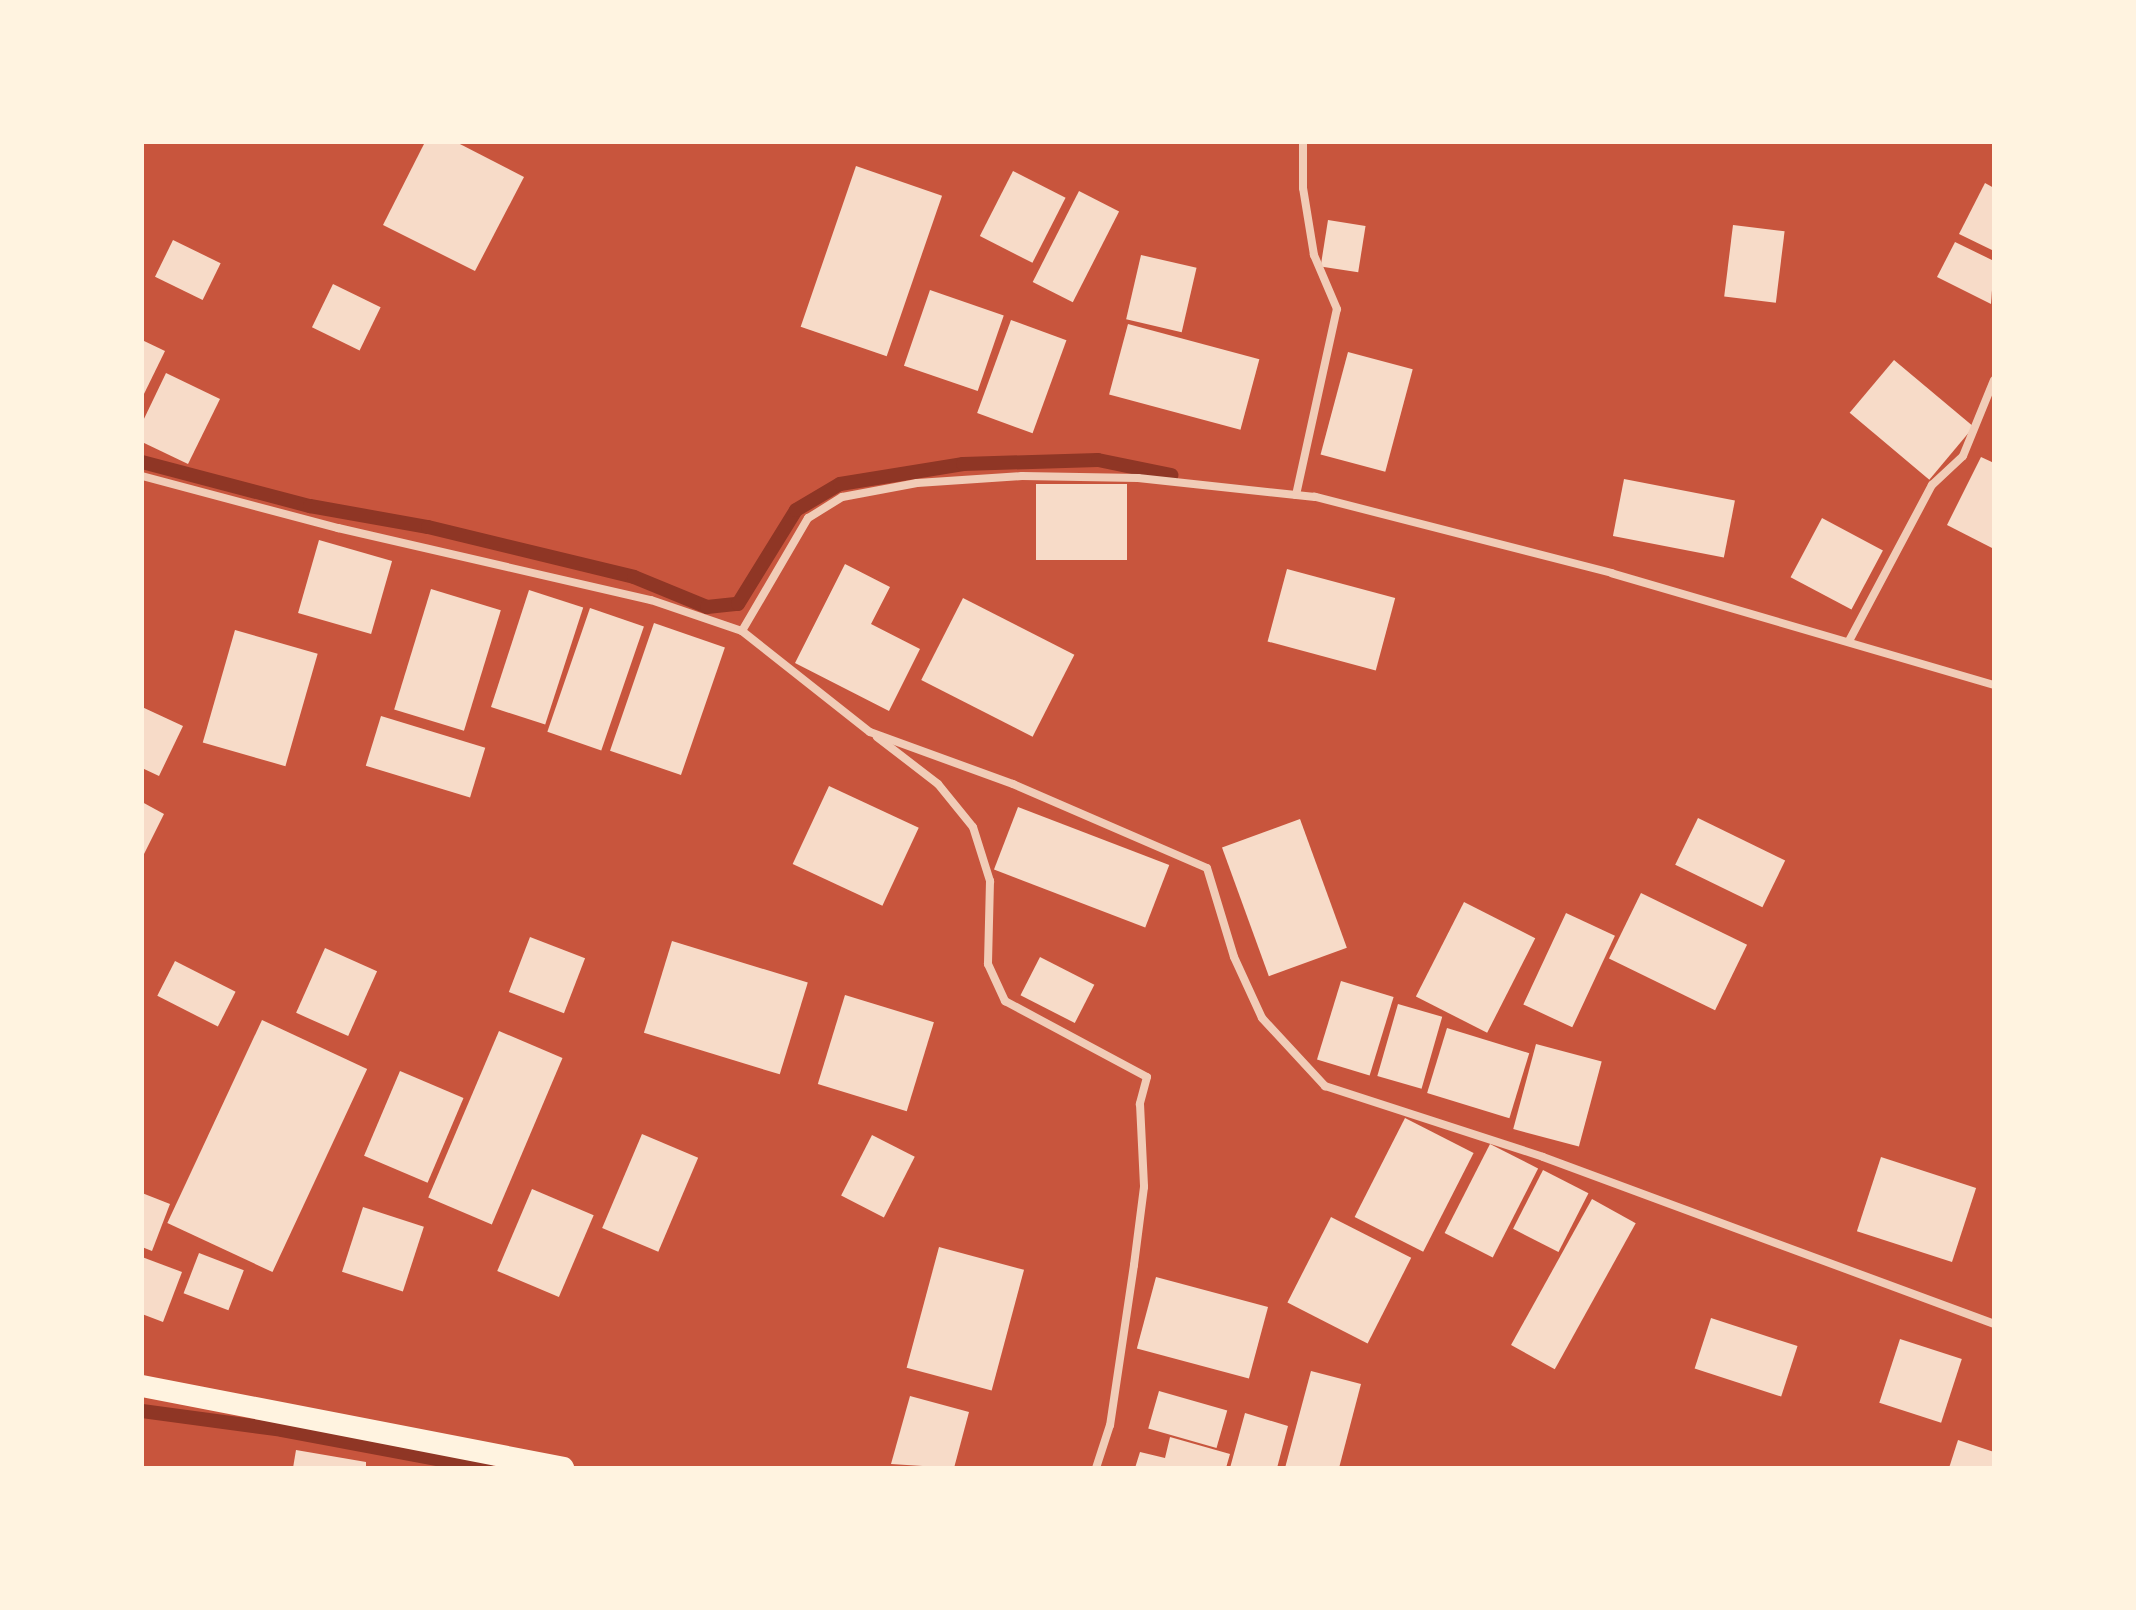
<!DOCTYPE html>
<html>
<head>
<meta charset="utf-8">
<style>
  body { margin:0 }
  #map { position:relative; width:2136px; height:1610px; overflow:hidden; background:#c8553d; font-family:Mulish,sans-serif }
  div>[style] { position:absolute }
  [style*='--x'] { left:calc(var(--x)*1px); top:calc(var(--y)*1px); width:calc(var(--w)*1px); rotate:calc(var(--a)*1deg) }
  .stream>* { height:14px; margin:-7px; padding:0 7px; transform-origin:7px; border-radius:7px; background:#8f3625 }
  .building>* { inset:0; background:#f7dbc8; transform-origin:0 0 }
  .minor>* { height:8px; margin:-4px; padding:0 4px; transform-origin:4px; border-radius:4px; background:#f1ccb7 }
  .trunk>* { height:22px; margin:-11px; padding:0 11px; transform-origin:11px; border-radius:11px; background:#fff3e0 }
  span { translate:-50% -50%; white-space:nowrap; text-align:center; line-height:1.15; -webkit-text-stroke:7px #fff3e0; paint-order:stroke }
  .frame { position:absolute; inset:0; border:144px solid #fff3e0; pointer-events:none }
</style>
</head>
<body>
<div id="map">
  <div class="stream">
    <i style="--x:142;--y:462;--w:174;--a:14.7"></i>
    <i style="--x:310;--y:506;--w:120;--a:10.1"></i>
    <i style="--x:428;--y:527;--w:212;--a:13.6"></i>
    <i style="--x:634;--y:577;--w:79;--a:22.3"></i>
    <i style="--x:707;--y:607;--w:31;--a:-6"></i>
    <i style="--x:738;--y:604;--w:110;--a:-58.3"></i>
    <i style="--x:796;--y:510;--w:51;--a:-30.6"></i>
    <i style="--x:840;--y:484;--w:125;--a:-9.2"></i>
    <i style="--x:963;--y:464;--w:135;--a:-1.7"></i>
    <i style="--x:1098;--y:460;--w:75;--a:11.6"></i>
    <i style="--x:142;--y:1411;--w:141;--a:7.7"></i>
    <i style="--x:282;--y:1430;--w:208;--a:10.6"></i>
  </div>
  <div class="building">
    <i style="clip-path:polygon(425px 142px,456px 142px,524px 177px,475px 271px,383px 225px)"></i>
    <i style="left:856px;top:166px;width:91px;height:170px;rotate:19deg"></i>
    <i style="left:1013px;top:171px;width:59px;height:73px;rotate:27deg"></i>
    <i style="clip-path:polygon(1985px 183px,1994px 188px,1994px 251px,1959px 234px)"></i>
    <i style="left:1079px;top:191px;width:45px;height:102px;rotate:27deg"></i>
    <i style="left:1328px;top:220px;width:38px;height:47px;rotate:9deg"></i>
    <i style="left:1733px;top:225px;width:52px;height:72px;rotate:7deg"></i>
    <i style="left:173px;top:240px;width:53px;height:41px;rotate:26deg"></i>
    <i style="clip-path:polygon(1955px 242px,1994px 261px,1991px 304px,1937px 277px)"></i>
    <i style="left:1141px;top:255px;width:57px;height:66px;rotate:13deg"></i>
    <i style="left:333px;top:284px;width:53px;height:48px;rotate:26deg"></i>
    <i style="left:930px;top:290px;width:78px;height:80px;rotate:19deg"></i>
    <i style="left:1011px;top:320px;width:59px;height:99px;rotate:20deg"></i>
    <i style="left:1128px;top:324px;width:136px;height:73px;rotate:15deg"></i>
    <i style="clip-path:polygon(142px 340px,165px 351px,142px 398px)"></i>
    <i style="left:1348px;top:352px;width:67px;height:106px;rotate:15deg"></i>
    <i style="left:1894px;top:360px;width:104px;height:69px;rotate:40deg"></i>
    <i style="clip-path:polygon(166px 373px,220px 399px,188px 464px,142px 442px,142px 423px)"></i>
    <i style="clip-path:polygon(1981px 457px,1994px 463px,1994px 549px,1947px 525px)"></i>
    <i style="left:1624px;top:479px;width:113px;height:58px;rotate:11deg"></i>
    <i style="left:1036px;top:484px;width:91px;height:76px"></i>
    <i style="left:1822px;top:518px;width:69px;height:67px;rotate:28deg"></i>
    <i style="left:319px;top:540px;width:76px;height:76px;rotate:16deg"></i>
    <i style="clip-path:polygon(845px 564px,890px 587px,871px 624px,920px 649px,889px 711px,795px 663px)"></i>
    <i style="left:1287px;top:569px;width:112px;height:75px;rotate:15deg"></i>
    <i style="left:431px;top:589px;width:73px;height:126px;rotate:17deg"></i>
    <i style="left:529px;top:590px;width:57px;height:123px;rotate:18deg"></i>
    <i style="left:963px;top:598px;width:125px;height:92px;rotate:27deg"></i>
    <i style="left:590px;top:608px;width:57px;height:131px;rotate:19deg"></i>
    <i style="left:654px;top:623px;width:75px;height:135px;rotate:19deg"></i>
    <i style="left:235px;top:630px;width:86px;height:117px;rotate:16deg"></i>
    <i style="clip-path:polygon(142px 707px,183px 726px,159px 776px,142px 768px)"></i>
    <i style="left:381px;top:716px;width:109px;height:52px;rotate:17deg"></i>
    <i style="left:829px;top:786px;width:99px;height:86px;rotate:25deg"></i>
    <i style="clip-path:polygon(142px 802px,164px 814px,142px 858px)"></i>
    <i style="left:1018px;top:807px;width:162px;height:67px;rotate:21deg"></i>
    <i style="left:1698px;top:818px;width:97px;height:52px;rotate:26deg"></i>
    <i style="left:1300px;top:819px;width:137px;height:83px;rotate:70deg"></i>
    <i style="left:1641px;top:893px;width:118px;height:73px;rotate:26deg"></i>
    <i style="left:1464px;top:902px;width:80px;height:106px;rotate:27deg"></i>
    <i style="left:1566px;top:913px;width:54px;height:101px;rotate:25deg"></i>
    <i style="left:530px;top:937px;width:59px;height:59px;rotate:21deg"></i>
    <i style="left:672px;top:941px;width:142px;height:96px;rotate:17deg"></i>
    <i style="left:325px;top:948px;width:57px;height:71px;rotate:24deg"></i>
    <i style="left:1040px;top:957px;width:61px;height:43px;rotate:27deg"></i>
    <i style="left:175px;top:961px;width:68px;height:39px;rotate:27deg"></i>
    <i style="left:1341px;top:981px;width:55px;height:82px;rotate:17deg"></i>
    <i style="left:845px;top:995px;width:93px;height:93px;rotate:17deg"></i>
    <i style="left:1398px;top:1004px;width:46px;height:75px;rotate:16deg"></i>
    <i style="left:262px;top:1020px;width:116px;height:224px;rotate:25deg"></i>
    <i style="left:1447px;top:1028px;width:86px;height:68px;rotate:17deg"></i>
    <i style="left:499px;top:1031px;width:69px;height:181px;rotate:23deg"></i>
    <i style="left:1536px;top:1044px;width:68px;height:88px;rotate:15deg"></i>
    <i style="left:400px;top:1071px;width:69px;height:92px;rotate:23deg"></i>
    <i style="left:1405px;top:1118px;width:77px;height:111px;rotate:27deg"></i>
    <i style="left:642px;top:1134px;width:61px;height:102px;rotate:23deg"></i>
    <i style="left:872px;top:1135px;width:48px;height:68px;rotate:27deg"></i>
    <i style="left:1490px;top:1144px;width:54px;height:100px;rotate:27deg"></i>
    <i style="left:1881px;top:1157px;width:100px;height:78px;rotate:18deg"></i>
    <i style="left:1543px;top:1170px;width:51px;height:66px;rotate:27deg"></i>
    <i style="left:532px;top:1189px;width:67px;height:89px;rotate:23deg"></i>
    <i style="clip-path:polygon(142px 1193px,170px 1204px,152px 1251px,142px 1247px)"></i>
    <i style="left:1592px;top:1199px;width:50px;height:167px;rotate:29deg"></i>
    <i style="left:363px;top:1207px;width:64px;height:68px;rotate:18deg"></i>
    <i style="left:1331px;top:1217px;width:90px;height:96px;rotate:27deg"></i>
    <i style="left:939px;top:1247px;width:88px;height:125px;rotate:15deg"></i>
    <i style="left:199px;top:1253px;width:48px;height:43px;rotate:21deg"></i>
    <i style="clip-path:polygon(142px 1257px,182px 1272px,163px 1322px,142px 1314px)"></i>
    <i style="left:1156px;top:1277px;width:116px;height:74px;rotate:15deg"></i>
    <i style="left:1711px;top:1318px;width:91px;height:53px;rotate:18deg"></i>
    <i style="left:1900px;top:1339px;width:65px;height:67px;rotate:18deg"></i>
    <i style="clip-path:polygon(1311px 1371px,1361px 1384px,1339px 1468px,1285px 1468px)"></i>
    <i style="left:1159px;top:1391px;width:71px;height:39px;rotate:16deg"></i>
    <i style="clip-path:polygon(910px 1396px,969px 1412px,954px 1468px,891px 1464px)"></i>
    <i style="clip-path:polygon(1245px 1413px,1288px 1426px,1277px 1468px,1230px 1468px)"></i>
    <i style="clip-path:polygon(1170px 1437px,1230px 1454px,1226px 1468px,1135px 1468px,1140px 1452px,1165px 1458px)"></i>
    <i style="clip-path:polygon(1958px 1440px,1994px 1452px,1994px 1468px,1949px 1468px)"></i>
    <i style="clip-path:polygon(296px 1450px,366px 1462px,366px 1468px,293px 1468px)"></i>
  </div>
  <div class="minor">
    <i style="--x:142;--y:476;--w:203;--a:14.9"></i>
    <i style="--x:338;--y:528;--w:321;--a:13"></i>
    <i style="--x:651;--y:600;--w:96;--a:18.8"></i>
    <i style="--x:1296;--y:495;--w:190;--a:-77.6"></i>
    <i style="--x:1337;--y:309;--w:59;--a:-113.1"></i>
    <i style="--x:1314;--y:255;--w:68;--a:-99.3"></i>
    <i style="--x:1303;--y:188;--w:46;--a:-90"></i>
    <i style="--x:1849;--y:641;--w:177;--a:-62"></i>
    <i style="--x:1932;--y:485;--w:42;--a:-43.1"></i>
    <i style="--x:1963;--y:456;--w:82;--a:-67.8"></i>
    <i style="--x:1994;--y:685;--w:398;--a:-163.7"></i>
    <i style="--x:1612;--y:573;--w:307;--a:-165.6"></i>
    <i style="--x:1315;--y:497;--w:178;--a:-173.9"></i>
    <i style="--x:1138;--y:478;--w:116;--a:-179"></i>
    <i style="--x:1022;--y:476;--w:105;--a:176.2"></i>
    <i style="--x:917;--y:483;--w:76;--a:169.4"></i>
    <i style="--x:842;--y:497;--w:40;--a:148"></i>
    <i style="--x:808;--y:518;--w:131;--a:120.3"></i>
    <i style="--x:742;--y:631;--w:163;--a:38.3"></i>
    <i style="--x:870;--y:732;--w:152;--a:20"></i>
    <i style="--x:1013;--y:784;--w:211;--a:23.4"></i>
    <i style="--x:1207;--y:868;--w:93;--a:73.1"></i>
    <i style="--x:1234;--y:957;--w:67;--a:65.3"></i>
    <i style="--x:1262;--y:1018;--w:93;--a:47.2"></i>
    <i style="--x:1325;--y:1086;--w:229;--a:18"></i>
    <i style="--x:1543;--y:1157;--w:481;--a:20.3"></i>
    <i style="--x:877;--y:737;--w:77;--a:37.6"></i>
    <i style="--x:938;--y:784;--w:55;--a:50.9"></i>
    <i style="--x:973;--y:827;--w:57;--a:72.5"></i>
    <i style="--x:990;--y:881;--w:83;--a:91.4"></i>
    <i style="--x:988;--y:964;--w:41;--a:65.3"></i>
    <i style="--x:1005;--y:1001;--w:161;--a:28.2"></i>
    <i style="--x:1147;--y:1077;--w:28;--a:105"></i>
    <i style="--x:1140;--y:1104;--w:83;--a:87.2"></i>
    <i style="--x:1144;--y:1187;--w:79;--a:97.3"></i>
    <i style="--x:1134;--y:1265;--w:162;--a:98.5"></i>
    <i style="--x:1110;--y:1425;--w:45;--a:108"></i>
  </div>
  <div class="trunk">
    <i style="--x:142;--y:1386;--w:429;--a:11"></i>
  </div>
  <div class="frame"></div>
</div>
</body>
</html>
